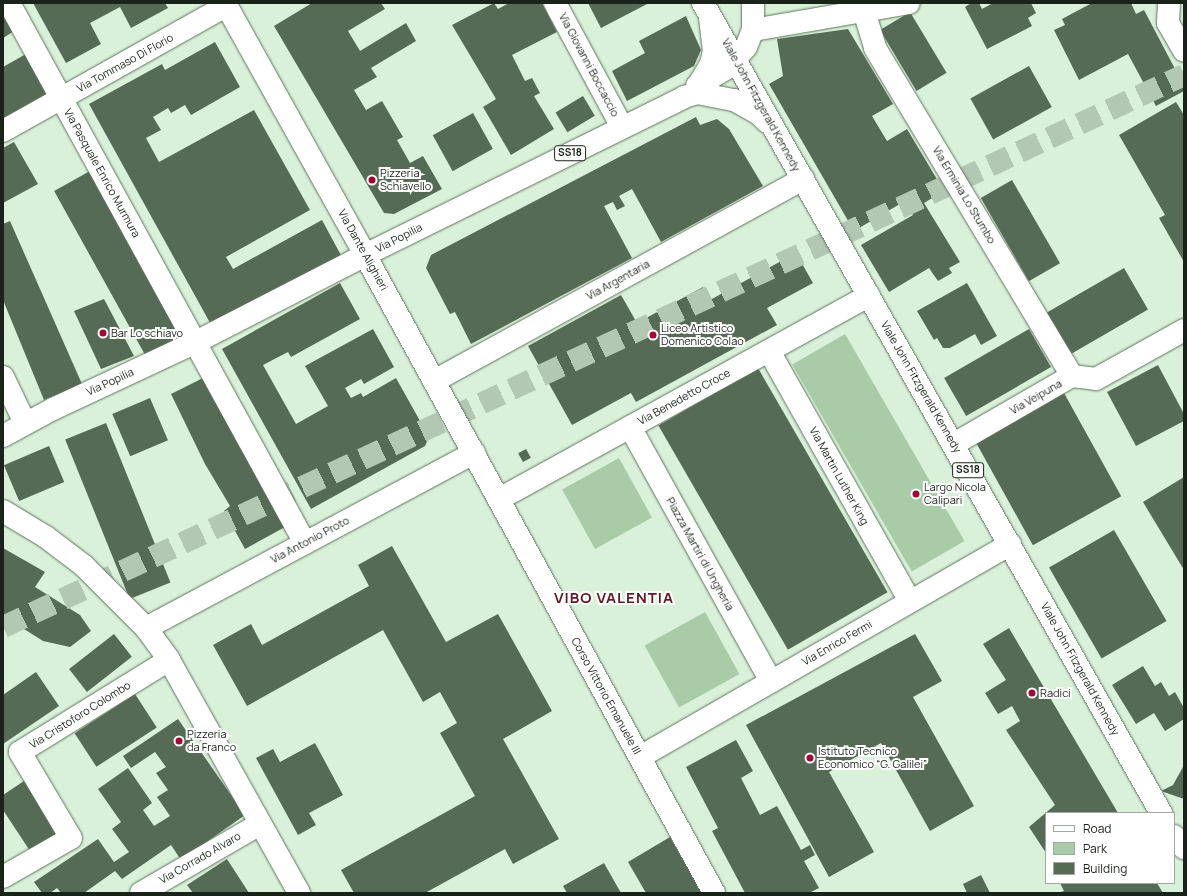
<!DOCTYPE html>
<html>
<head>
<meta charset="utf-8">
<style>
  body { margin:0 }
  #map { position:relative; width:1187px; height:896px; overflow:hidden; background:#d8f1d8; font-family:Manrope,sans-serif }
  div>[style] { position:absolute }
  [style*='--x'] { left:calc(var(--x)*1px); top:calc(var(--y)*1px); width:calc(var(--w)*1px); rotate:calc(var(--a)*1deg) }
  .green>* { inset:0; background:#a9cba8; transform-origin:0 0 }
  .building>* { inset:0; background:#566b55; transform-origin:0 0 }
  .secondary-tunnel>* { height:22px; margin-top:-11px; transform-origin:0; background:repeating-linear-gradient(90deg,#b2c8b2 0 22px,transparent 0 33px) }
  .roads { filter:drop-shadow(0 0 1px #5d735d) drop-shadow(0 0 1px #5d735d) }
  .street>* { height:22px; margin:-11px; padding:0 11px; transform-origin:11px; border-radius:11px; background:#fff }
  .primary>* { height:22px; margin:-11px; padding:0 11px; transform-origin:11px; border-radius:11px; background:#fff }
  .dots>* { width:11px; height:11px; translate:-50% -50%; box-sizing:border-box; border:2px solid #fff; border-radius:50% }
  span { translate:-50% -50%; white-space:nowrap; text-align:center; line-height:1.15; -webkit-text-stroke:4px #fff; paint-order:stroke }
  .shield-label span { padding:1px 3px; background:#fff; border:1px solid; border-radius:3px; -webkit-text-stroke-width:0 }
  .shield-label { font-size:10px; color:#1a231a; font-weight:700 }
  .street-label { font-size:11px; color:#1a231a }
  .poi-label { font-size:11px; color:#1a231a }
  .left { translate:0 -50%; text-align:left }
  .district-label { font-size:15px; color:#601a25; font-weight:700; letter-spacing:1px }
  .frame { position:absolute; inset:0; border:4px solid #1a231a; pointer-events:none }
  .legend { position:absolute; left:1045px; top:812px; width:130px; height:72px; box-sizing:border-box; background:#fff; border:1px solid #a3a7a3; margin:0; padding:5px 7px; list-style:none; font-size:12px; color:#1a231a }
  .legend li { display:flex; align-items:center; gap:8px; height:20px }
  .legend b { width:20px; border:1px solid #a3a7a3 }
</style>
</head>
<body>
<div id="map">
  <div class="green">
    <i style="left:845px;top:334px;width:239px;height:61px;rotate:60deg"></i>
    <i style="left:619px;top:458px;width:68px;height:65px;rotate:61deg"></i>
    <i style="left:705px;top:612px;width:71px;height:69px;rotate:61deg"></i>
  </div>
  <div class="building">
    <i style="clip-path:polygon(3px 3px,19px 28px,3px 38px)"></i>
    <i style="clip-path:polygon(33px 3px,165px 3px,168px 8px,131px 28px,120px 7px,90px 23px,101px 44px,66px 63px)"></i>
    <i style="clip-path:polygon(312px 3px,381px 3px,385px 9px,348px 31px,360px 51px,406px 23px,416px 41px,371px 68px,377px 77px,354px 90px,366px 110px,382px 101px,403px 137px,397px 140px,410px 163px,423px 156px,442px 189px,394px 214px,384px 213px,274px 26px)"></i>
    <i style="clip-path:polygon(494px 3px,498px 9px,509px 3px,542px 3px,557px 32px,512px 55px,525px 81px,532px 78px,540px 93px,534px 96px,554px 129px,511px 155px,483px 107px,496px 99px,452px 25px)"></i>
    <i style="clip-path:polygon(588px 3px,649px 3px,601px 28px)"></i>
    <i style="clip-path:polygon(971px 3px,979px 3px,982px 9px,993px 3px,1031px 3px,1036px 13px,1028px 18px,1032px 26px,987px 49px,965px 7px)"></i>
    <i style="clip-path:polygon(1092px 3px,1131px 3px,1136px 14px,1144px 10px,1184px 86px,1184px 91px,1156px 106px,1128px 54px,1079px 80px,1054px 30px,1065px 25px,1062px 19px)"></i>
    <i style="left:910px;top:12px;width:71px;height:35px;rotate:59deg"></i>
    <i style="clip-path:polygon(686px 16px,701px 50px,694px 66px,627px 101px,612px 71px,645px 53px,639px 41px)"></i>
    <i style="clip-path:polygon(848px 29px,893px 104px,872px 116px,887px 141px,907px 129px,944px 191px,924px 203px,960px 262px,949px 268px,952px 273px,938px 281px,929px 268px,889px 292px,861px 245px,913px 215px,905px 201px,854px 231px,769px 84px,783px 76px,777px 39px)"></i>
    <i style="clip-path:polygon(215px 42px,240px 87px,191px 115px,185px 105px,171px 113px,168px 108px,153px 117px,161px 130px,146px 138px,159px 162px,254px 110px,310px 210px,226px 257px,233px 269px,322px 220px,343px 259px,214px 330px,89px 104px,162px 64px,165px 70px)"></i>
    <i style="clip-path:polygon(33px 50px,56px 93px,3px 122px,3px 67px)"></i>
    <i style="left:1029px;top:66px;width:47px;height:67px;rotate:61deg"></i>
    <i style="left:583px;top:96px;width:23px;height:32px;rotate:59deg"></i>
    <i style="clip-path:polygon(1176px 102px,1184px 115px,1184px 262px,1159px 218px,1165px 215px,1119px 135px)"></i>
    <i style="left:473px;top:113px;width:41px;height:46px;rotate:61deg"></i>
    <i style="clip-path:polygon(696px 117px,700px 125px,717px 119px,729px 129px,763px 186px,661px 242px,632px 189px,619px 196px,625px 206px,617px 210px,613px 202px,604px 206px,632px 258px,471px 344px,455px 312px,450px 314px,426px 268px,431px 255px)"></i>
    <i style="clip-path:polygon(14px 142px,38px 184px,3px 203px,3px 148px)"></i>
    <i style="left:90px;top:171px;width:188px;height:41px;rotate:61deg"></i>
    <i style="left:1012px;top:180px;width:96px;height:36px;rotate:60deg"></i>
    <i style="clip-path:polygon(10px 221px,82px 384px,44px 400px,3px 300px,3px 224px)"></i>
    <i style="clip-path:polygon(796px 253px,813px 283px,767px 308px,777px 325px,636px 402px,631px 393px,572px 425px,528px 346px,621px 295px,637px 323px,703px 287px,710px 300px)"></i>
    <i style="left:1124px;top:268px;width:48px;height:89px;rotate:60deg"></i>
    <i style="clip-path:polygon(340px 283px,360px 319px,291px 357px,288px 352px,263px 365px,296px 424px,328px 406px,305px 366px,373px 329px,394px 367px,364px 384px,361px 379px,345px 388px,351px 398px,361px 393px,363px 397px,396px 378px,429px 437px,425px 446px,311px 509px,222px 349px)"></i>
    <i style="clip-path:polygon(967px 283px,997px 336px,981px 345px,975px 334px,950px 348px,943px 348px,937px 338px,934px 340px,917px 311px)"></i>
    <i style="clip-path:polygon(104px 299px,134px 356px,101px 369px,74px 311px)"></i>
    <i style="left:1029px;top:329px;width:44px;height:98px;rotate:60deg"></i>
    <i style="clip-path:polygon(1158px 365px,1184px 414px,1184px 421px,1136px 446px,1107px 392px)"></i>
    <i style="left:758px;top:368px;width:259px;height:115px;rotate:60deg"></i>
    <i style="clip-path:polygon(209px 375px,285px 527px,245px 549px,224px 511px,230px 506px,205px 464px,171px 394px)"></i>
    <i style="left:1064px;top:393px;width:118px;height:101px;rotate:61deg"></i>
    <i style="left:150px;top:398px;width:46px;height:41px;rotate:67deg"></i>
    <i style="left:106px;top:423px;width:172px;height:44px;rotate:68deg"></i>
    <i style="left:49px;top:446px;width:39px;height:49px;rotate:67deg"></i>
    <i style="left:526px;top:449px;width:10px;height:9px;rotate:61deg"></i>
    <i style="clip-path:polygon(1184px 477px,1184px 570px,1143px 502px)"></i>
    <i style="left:1114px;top:530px;width:105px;height:75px;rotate:60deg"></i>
    <i style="clip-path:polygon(392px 546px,446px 642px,498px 614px,552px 711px,503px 739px,559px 839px,513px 864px,505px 849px,425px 893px,354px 893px,341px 870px,475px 796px,440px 733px,457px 723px,440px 692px,423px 702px,383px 630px,247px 706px,213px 645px,251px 624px,262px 645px,369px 586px,358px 565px)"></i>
    <i style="clip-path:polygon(3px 548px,45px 572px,35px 587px,80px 615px,91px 631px,70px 647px,43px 641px,5px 617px,3px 621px)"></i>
    <i style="clip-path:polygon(1009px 628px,1118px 813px,1046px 813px,1046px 853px,1029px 827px,1055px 805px,1006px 730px,1020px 721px,1012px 706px,998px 714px,985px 693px,1006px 680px,983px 644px)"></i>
    <i style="left:114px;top:634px;width:29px;height:57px;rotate:52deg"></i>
    <i style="clip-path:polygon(915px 634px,942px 681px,913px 697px,974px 806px,930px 831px,881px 743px,829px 772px,874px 852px,829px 877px,746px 725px)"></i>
    <i style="clip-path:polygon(1143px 666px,1155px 686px,1161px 682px,1169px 696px,1175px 692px,1184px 708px,1184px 719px,1165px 731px,1154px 713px,1136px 724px,1112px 685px)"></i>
    <i style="clip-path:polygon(36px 672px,59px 706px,3px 744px,3px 695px)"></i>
    <i style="left:135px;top:694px;width:40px;height:72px;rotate:57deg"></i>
    <i style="clip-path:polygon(178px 719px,245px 815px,181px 860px,171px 845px,122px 879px,115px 871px,84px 893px,61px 893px,57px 888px,50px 893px,42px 893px,34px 882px,98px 839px,114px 862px,129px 852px,112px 829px,121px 822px,98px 789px,128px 768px,152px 803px,143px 810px,154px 826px,170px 816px,157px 797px,168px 790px,156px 773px,166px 767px,155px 752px,131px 768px,123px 756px)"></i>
    <i style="clip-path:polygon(736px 740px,753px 771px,741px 778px,760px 815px,777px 806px,801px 850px,810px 845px,815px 855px,804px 861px,819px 888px,809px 893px,745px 893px,712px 831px,718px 828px,686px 767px)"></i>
    <i style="clip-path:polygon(315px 743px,343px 795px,309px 813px,316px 825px,298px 835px,256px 758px,273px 749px,280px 762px)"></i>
    <i style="clip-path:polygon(1184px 765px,1184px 799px,1161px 791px,1173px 785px)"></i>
    <i style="clip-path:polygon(27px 779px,63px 833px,32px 854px,3px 810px,3px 795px)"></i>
    <i style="clip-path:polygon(670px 837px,703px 893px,646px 893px,628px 862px)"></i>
    <i style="clip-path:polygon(227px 859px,249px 893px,193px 893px,187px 885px)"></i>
    <i style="clip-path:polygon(604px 863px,621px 893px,567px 893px,563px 886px)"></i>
    <i style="clip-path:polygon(981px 875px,990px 893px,967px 893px,963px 884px)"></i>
    <i style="clip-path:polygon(1060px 883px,1157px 883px,1163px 893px,1058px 893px,1064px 891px)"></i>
  </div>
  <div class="secondary-tunnel">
    <i style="--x:3;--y:627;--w:1304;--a:-25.05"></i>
  </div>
  <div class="roads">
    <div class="street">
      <i style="--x:9;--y:3;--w:616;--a:61.27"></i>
      <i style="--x:555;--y:3;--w:141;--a:61.6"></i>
      <i style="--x:1169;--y:3;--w:20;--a:93"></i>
      <i style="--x:1168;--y:23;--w:32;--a:60"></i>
      <i style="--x:864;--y:11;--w:39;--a:73"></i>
      <i style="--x:875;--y:48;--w:383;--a:59"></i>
      <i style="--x:753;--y:30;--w:158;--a:-9.8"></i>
      <i style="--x:699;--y:84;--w:23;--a:-59"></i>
      <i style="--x:711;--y:64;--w:13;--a:-77"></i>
      <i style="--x:714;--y:51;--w:34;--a:-97"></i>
      <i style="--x:697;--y:86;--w:33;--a:-31"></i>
      <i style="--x:725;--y:69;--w:30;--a:-46"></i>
      <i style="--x:746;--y:47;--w:18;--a:-68"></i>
      <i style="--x:753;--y:30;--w:27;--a:-90"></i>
      <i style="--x:3;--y:131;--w:256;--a:-29.3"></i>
      <i style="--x:769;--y:351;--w:287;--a:60.6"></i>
      <i style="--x:3;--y:377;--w:51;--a:64.4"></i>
      <i style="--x:434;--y:381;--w:421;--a:-28.7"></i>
      <i style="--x:630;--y:427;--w:291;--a:61"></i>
      <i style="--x:3;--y:436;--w:57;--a:-28.4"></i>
      <i style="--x:53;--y:409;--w:158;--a:-25.1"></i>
      <i style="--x:196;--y:342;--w:190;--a:-27.2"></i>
      <i style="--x:365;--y:255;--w:727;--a:61.32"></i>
      <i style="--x:954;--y:444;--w:136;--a:-30"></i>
      <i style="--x:1072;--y:376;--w:24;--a:7"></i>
      <i style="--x:1096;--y:379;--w:101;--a:-29.1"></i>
      <i style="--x:499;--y:499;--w:422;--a:-28.8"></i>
      <i style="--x:3;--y:511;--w:50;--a:31.2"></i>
      <i style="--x:46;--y:537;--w:48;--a:37.3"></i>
      <i style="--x:84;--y:566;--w:88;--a:45"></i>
      <i style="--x:146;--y:628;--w:39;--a:54"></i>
      <i style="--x:169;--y:660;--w:267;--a:60.8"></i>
      <i style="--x:146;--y:628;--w:372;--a:-28.1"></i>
      <i style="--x:640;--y:757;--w:427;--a:-29.9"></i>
      <i style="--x:3;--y:877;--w:78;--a:-29.8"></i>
      <i style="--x:71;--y:838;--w:100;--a:-120.7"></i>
      <i style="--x:20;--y:752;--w:175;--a:-31.7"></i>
      <i style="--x:141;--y:893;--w:138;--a:-30.1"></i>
    </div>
    <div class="primary">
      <i style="--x:225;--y:3;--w:288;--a:60.9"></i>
      <i style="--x:365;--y:255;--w:356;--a:-26.3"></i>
      <i style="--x:684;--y:97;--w:14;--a:-17"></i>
      <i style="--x:697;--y:93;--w:38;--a:11"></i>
      <i style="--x:734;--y:100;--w:29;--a:29"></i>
      <i style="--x:759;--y:114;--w:11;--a:45"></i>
      <i style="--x:703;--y:3;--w:931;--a:60.51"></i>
      <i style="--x:1174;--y:836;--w:16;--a:50"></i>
    </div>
  </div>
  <div class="dots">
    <i style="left:372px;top:180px;background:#a40634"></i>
    <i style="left:103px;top:333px;background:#a40634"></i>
    <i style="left:653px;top:335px;background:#a40634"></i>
    <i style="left:916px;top:494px;background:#a40634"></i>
    <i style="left:1032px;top:693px;background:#a40634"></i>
    <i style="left:179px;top:741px;background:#a40634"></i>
    <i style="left:810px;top:758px;background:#a40634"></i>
  </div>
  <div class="shield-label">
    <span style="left:570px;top:153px">SS18</span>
    <span style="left:968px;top:470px">SS18</span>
  </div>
  <div class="street-label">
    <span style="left:125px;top:63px;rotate:-29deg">Via Tommaso Di Florio</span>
    <span style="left:589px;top:65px;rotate:62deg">Via Giovanni Boccaccio</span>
    <span style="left:761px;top:105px;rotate:61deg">Viale John Fitzgerald Kennedy</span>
    <span style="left:102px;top:173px;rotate:61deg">Via Pasquale Enrico Murmura</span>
    <span style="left:964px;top:195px;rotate:59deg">Via Erminia Lo Stumbo</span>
    <span style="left:399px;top:238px;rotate:-27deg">Via Popilia</span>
    <span style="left:363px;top:250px;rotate:61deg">Via Dante Alighieri</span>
    <span style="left:618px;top:280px;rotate:-29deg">Via Argentaria</span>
    <span style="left:110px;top:382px;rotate:-25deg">Via Popilia</span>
    <span style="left:921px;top:387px;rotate:60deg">Viale John Fitzgerald Kennedy</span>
    <span style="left:684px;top:397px;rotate:-29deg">Via Benedetto Croce</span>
    <span style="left:1036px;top:397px;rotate:-30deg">Via Veipuna</span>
    <span style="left:839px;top:476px;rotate:61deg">Via Martin Luther King</span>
    <span style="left:310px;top:540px;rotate:-28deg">Via Antonio Proto</span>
    <span style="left:700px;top:554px;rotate:61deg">Piazza Martiri di Ungheria</span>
    <span style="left:837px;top:643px;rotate:-30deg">Via Enrico Fermi</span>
    <span style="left:1080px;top:669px;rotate:61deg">Viale John Fitzgerald Kennedy</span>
    <span style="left:606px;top:696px;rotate:61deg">Corso Vittorio Emanuele III</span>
    <span style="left:80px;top:715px;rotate:-32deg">Via Cristoforo Colombo</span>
    <span style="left:200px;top:858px;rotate:-30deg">Via Corrado Alvaro</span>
  </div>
  <div class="poi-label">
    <span class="left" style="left:380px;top:180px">Pizzeria<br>Schiavello</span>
    <span class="left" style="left:661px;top:335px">Liceo Artistico<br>Domenico Colao</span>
    <span class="left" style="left:111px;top:333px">Bar Lo schiavo</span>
    <span class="left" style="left:924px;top:494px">Largo Nicola<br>Calipari</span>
    <span class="left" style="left:1040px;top:693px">Radici</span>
    <span class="left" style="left:187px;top:741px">Pizzeria<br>da Franco</span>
    <span class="left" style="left:818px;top:758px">Istituto Tecnico<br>Economico “G. Galilei”</span>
  </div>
  <div class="district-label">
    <span style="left:614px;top:598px">VIBO VALENTIA</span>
  </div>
  <div class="frame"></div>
  <ul class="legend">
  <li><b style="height:5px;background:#fff"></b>Road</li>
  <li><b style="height:11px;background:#a9cba8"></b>Park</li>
  <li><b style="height:11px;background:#566b55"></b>Building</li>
  </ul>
</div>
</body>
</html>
